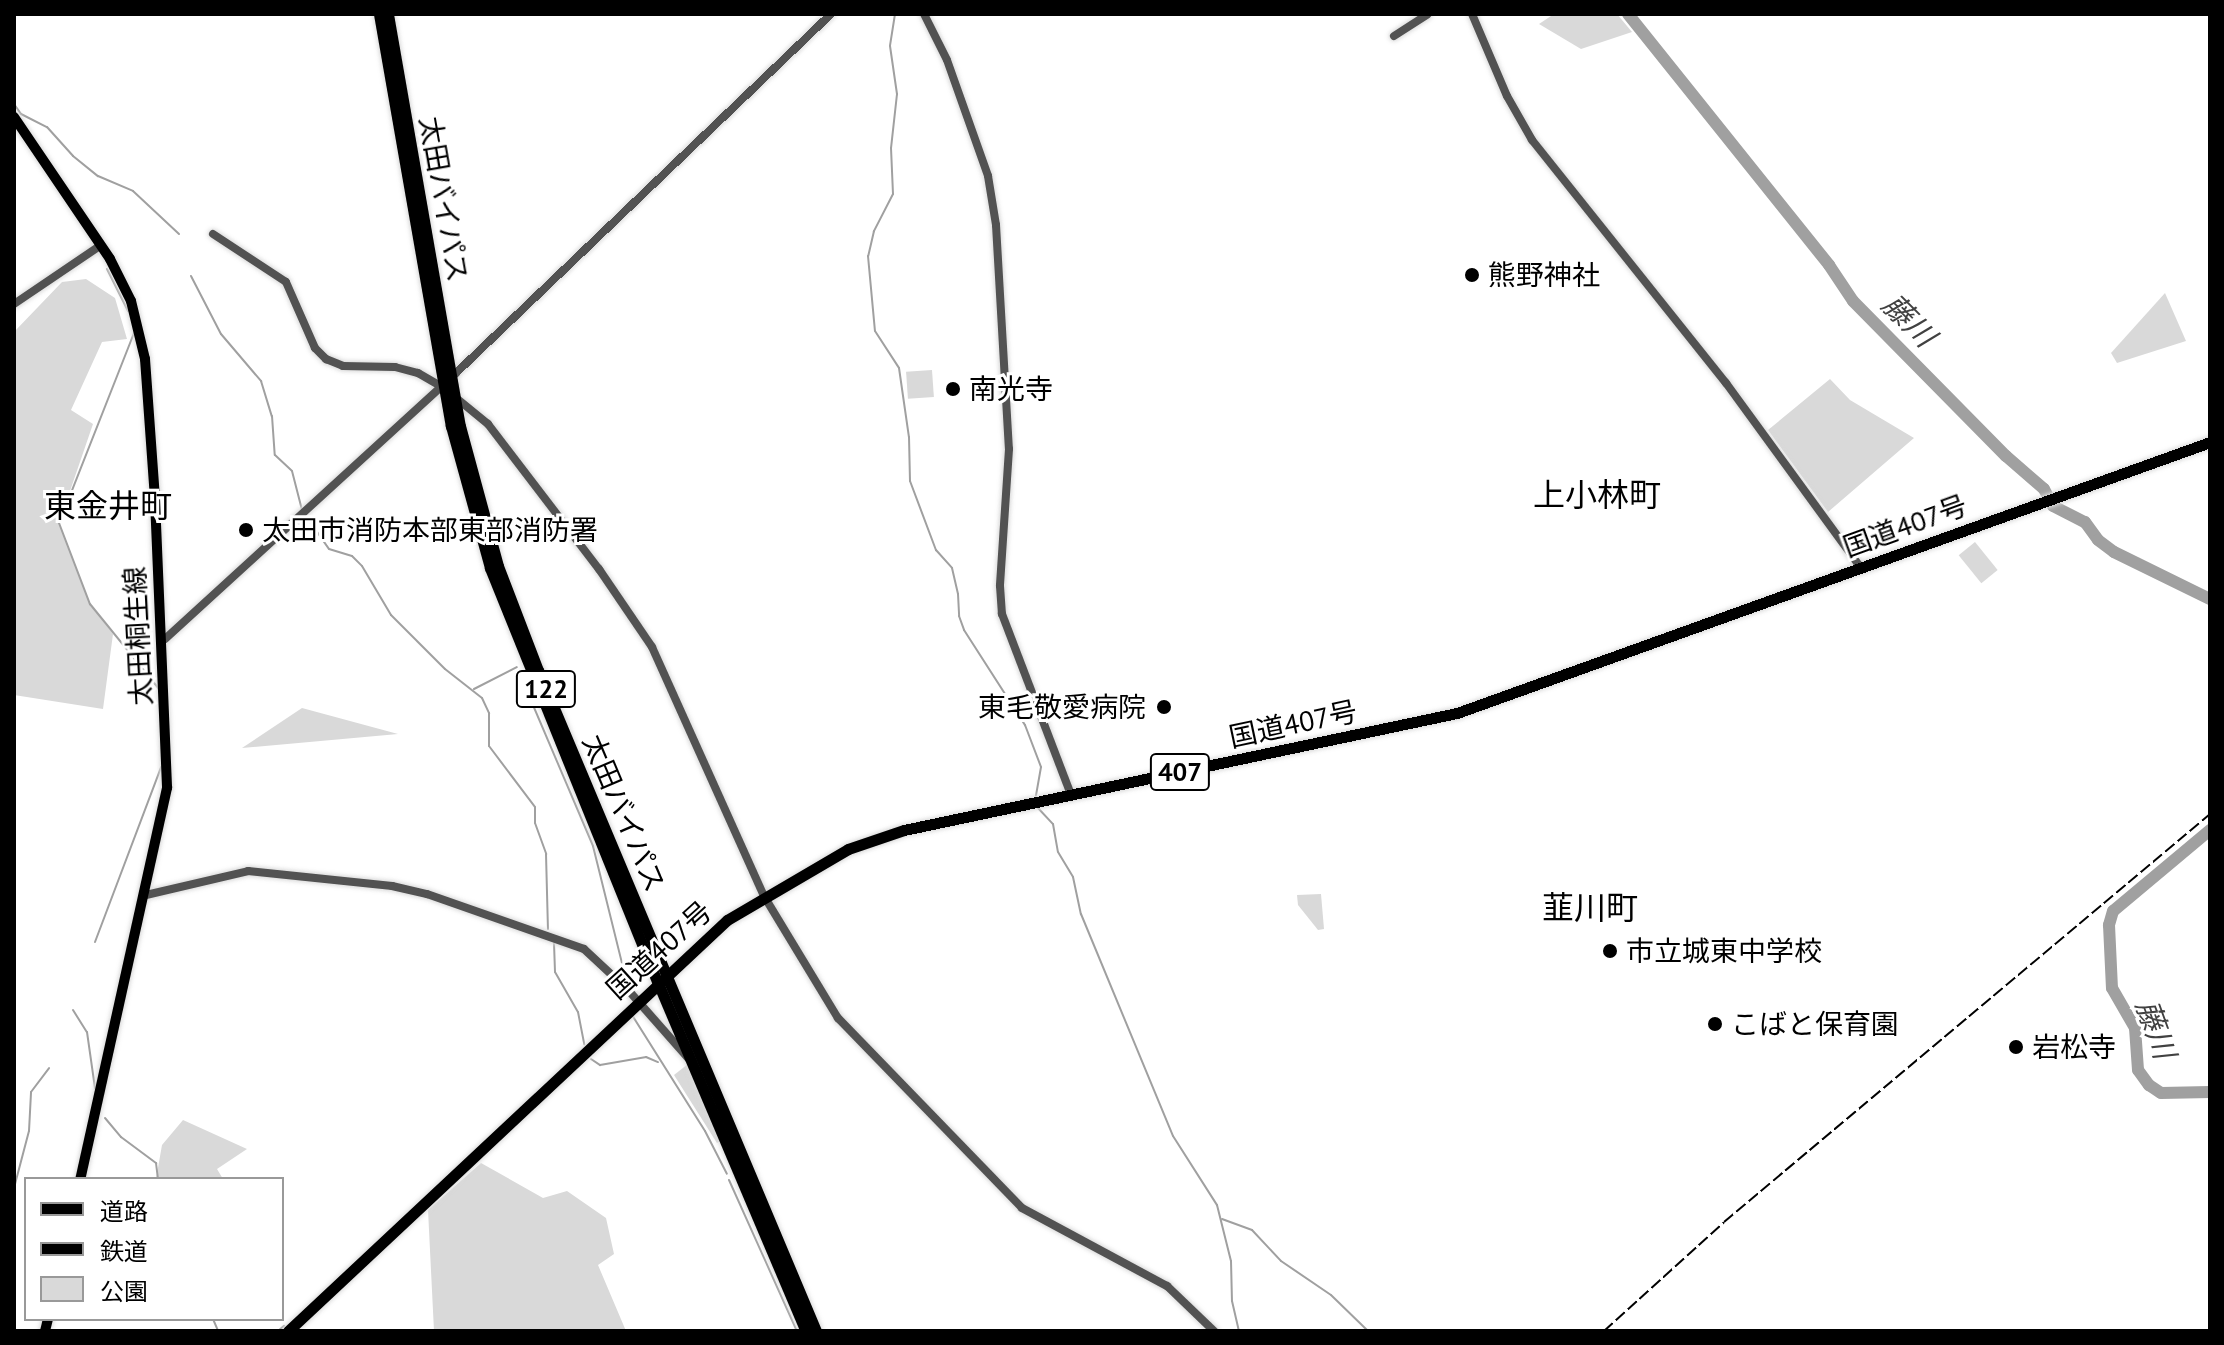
<!DOCTYPE html>
<html>
<head>
<meta charset="utf-8">
<style>
  body { margin:0 }
  #map { position:relative; width:2224px; height:1345px; overflow:hidden; background:#fff; font-family:"PT Sans","Noto Sans JP",sans-serif }
  div>[style] { position:absolute }
  [style*='--x'] { left:calc(var(--x)*1px); top:calc(var(--y)*1px); width:calc(var(--w)*1px); rotate:calc(var(--a)*1deg) }
  .green>* { inset:0; background:#d9d9d9; transform-origin:0 0 }
  .stream>* { height:2px; margin:-1px; padding:0 1px; transform-origin:1px; border-radius:1px; background:#a0a0a0 }
  .river>* { height:12px; margin:-6px; padding:0 6px; transform-origin:6px; border-radius:6px; background:#a0a0a0 }
  .roads { filter:drop-shadow(0 0 2px #dbdbdb) drop-shadow(0 0 2px #dbdbdb) }
  .minor>* { height:8px; margin:-4px; padding:0 4px; transform-origin:4px; border-radius:4px; background:#525252 }
  .major>* { height:10px; margin:-5px; padding:0 5px; transform-origin:5px; border-radius:5px; background:#000 }
  .highway>* { height:11px; margin:-5.5px; padding:0 5.5px; transform-origin:5.5px; border-radius:5.5px; background:#000 }
  .rail>* { height:2px; margin-top:-1px; transform-origin:0; background:repeating-linear-gradient(90deg,#000 0 12px,transparent 0 16px) }
  .dots>* { width:22px; height:22px; translate:-50% -50%; box-sizing:border-box; border:4px solid #fff; border-radius:50% }
  span { translate:-50% -50%; white-space:nowrap; text-align:center; line-height:1.15; -webkit-text-stroke:6px #fff; paint-order:stroke }
  .shield-label span { padding:2px 6px; background:#fff; border:2px solid; border-radius:6px; -webkit-text-stroke-width:0 }
  .shield-label { font-size:26px; color:#000; font-weight:700 }
  .street-label { font-size:28px; color:#000 }
  .poi-label { font-size:28px; color:#000 }
  .left { translate:0 -50%; text-align:left }
  .right { translate:-100% -50%; text-align:right }
  .water-label { font-size:30px; color:#414141; font-style:italic }
  .quarter-label { font-size:32px; color:#000 }
  .frame { position:absolute; inset:0; border:16px solid #000; pointer-events:none }
  .legend { position:absolute; left:24px; top:1177px; width:260px; height:144px; box-sizing:border-box; background:#fff; border:2px solid #999; margin:0; padding:10px 14px; list-style:none; font-size:24px; color:#000 }
  .legend li { display:flex; align-items:center; gap:16px; height:40px }
  .legend b { width:40px; border:2px solid #999 }
</style>
</head>
<body>
<div id="map">
  <div class="green">
    <i style="clip-path:polygon(1554px 14px,1617px 14px,1632px 32px,1581px 49px,1539px 24px)"></i>
    <i style="clip-path:polygon(86px 279px,115px 298px,127px 339px,102px 342px,71px 410px,93px 424px,59px 523px,90px 604px,113px 634px,103px 709px,14px 695px,14px 332px,62px 282px)"></i>
    <i style="clip-path:polygon(2165px 293px,2186px 341px,2117px 363px,2111px 353px)"></i>
    <i style="left:932px;top:370px;width:27px;height:26px;rotate:86deg"></i>
    <i style="clip-path:polygon(1830px 379px,1850px 400px,1914px 438px,1828px 512px,1768px 430px)"></i>
    <i style="left:1975px;top:542px;width:36px;height:21px;rotate:51deg"></i>
    <i style="clip-path:polygon(302px 708px,398px 734px,242px 748px)"></i>
    <i style="clip-path:polygon(1321px 894px,1324px 929px,1318px 930px,1298px 905px,1297px 895px)"></i>
    <i style="clip-path:polygon(688px 1064px,721px 1141px,717px 1143px,674px 1075px)"></i>
    <i style="clip-path:polygon(183px 1120px,247px 1149px,217px 1169px,223px 1179px,156px 1179px,162px 1145px)"></i>
    <i style="clip-path:polygon(481px 1163px,543px 1198px,567px 1191px,606px 1218px,614px 1254px,598px 1265px,626px 1331px,434px 1331px,428px 1210px)"></i>
  </div>
  <div class="stream">
    <i style="--x:895;--y:14;--w:32;--a:99"></i>
    <i style="--x:890;--y:46;--w:49;--a:81.7"></i>
    <i style="--x:897;--y:94;--w:54;--a:96.3"></i>
    <i style="--x:891;--y:148;--w:46;--a:87.5"></i>
    <i style="--x:893;--y:194;--w:42;--a:117.2"></i>
    <i style="--x:874;--y:231;--w:26;--a:103"></i>
    <i style="--x:868;--y:256;--w:75;--a:84.7"></i>
    <i style="--x:875;--y:331;--w:44;--a:57"></i>
    <i style="--x:899;--y:368;--w:70;--a:81.8"></i>
    <i style="--x:909;--y:437;--w:44;--a:88.7"></i>
    <i style="--x:910;--y:481;--w:74;--a:69.4"></i>
    <i style="--x:936;--y:550;--w:24;--a:48"></i>
    <i style="--x:952;--y:568;--w:27;--a:77"></i>
    <i style="--x:958;--y:594;--w:22;--a:87"></i>
    <i style="--x:959;--y:616;--w:15;--a:70"></i>
    <i style="--x:964;--y:630;--w:113;--a:57.3"></i>
    <i style="--x:1025;--y:725;--w:45;--a:69.1"></i>
    <i style="--x:1041;--y:767;--w:29;--a:100"></i>
    <i style="--x:14;--y:104;--w:12;--a:55"></i>
    <i style="--x:21;--y:114;--w:29;--a:27"></i>
    <i style="--x:47;--y:127;--w:39;--a:48"></i>
    <i style="--x:73;--y:156;--w:32;--a:39"></i>
    <i style="--x:98;--y:176;--w:38;--a:23"></i>
    <i style="--x:133;--y:191;--w:63;--a:43.1"></i>
    <i style="--x:107;--y:269;--w:47;--a:63.4"></i>
    <i style="--x:191;--y:276;--w:65;--a:62.7"></i>
    <i style="--x:221;--y:334;--w:62;--a:49.6"></i>
    <i style="--x:261;--y:381;--w:37;--a:73"></i>
    <i style="--x:272;--y:416;--w:39;--a:86"></i>
    <i style="--x:275;--y:455;--w:23;--a:43"></i>
    <i style="--x:292;--y:471;--w:40;--a:75.6"></i>
    <i style="--x:134;--y:333;--w:204;--a:111.5"></i>
    <i style="--x:59;--y:523;--w:87;--a:69.1"></i>
    <i style="--x:90;--y:604;--w:109;--a:50.9"></i>
    <i style="--x:306;--y:516;--w:40;--a:55.1"></i>
    <i style="--x:329;--y:549;--w:24;--a:17"></i>
    <i style="--x:352;--y:556;--w:14;--a:45"></i>
    <i style="--x:362;--y:566;--w:57;--a:59.4"></i>
    <i style="--x:391;--y:615;--w:76;--a:45"></i>
    <i style="--x:445;--y:669;--w:47;--a:38.1"></i>
    <i style="--x:482;--y:698;--w:17;--a:65"></i>
    <i style="--x:489;--y:713;--w:33;--a:90"></i>
    <i style="--x:489;--y:746;--w:76;--a:53"></i>
    <i style="--x:535;--y:807;--w:16;--a:90"></i>
    <i style="--x:535;--y:823;--w:33;--a:70"></i>
    <i style="--x:546;--y:854;--w:75;--a:88.5"></i>
    <i style="--x:521;--y:677;--w:184;--a:66.9"></i>
    <i style="--x:593;--y:846;--w:141;--a:76.1"></i>
    <i style="--x:474;--y:689;--w:48;--a:-27.1"></i>
    <i style="--x:1038;--y:808;--w:22;--a:47"></i>
    <i style="--x:1053;--y:824;--w:28;--a:80"></i>
    <i style="--x:1058;--y:852;--w:29;--a:59"></i>
    <i style="--x:1073;--y:877;--w:38;--a:78"></i>
    <i style="--x:1081;--y:914;--w:240;--a:67.5"></i>
    <i style="--x:1173;--y:1136;--w:82;--a:57.5"></i>
    <i style="--x:1217;--y:1205;--w:58;--a:76"></i>
    <i style="--x:1231;--y:1261;--w:40;--a:88.6"></i>
    <i style="--x:1232;--y:1301;--w:31;--a:77"></i>
    <i style="--x:95;--y:942;--w:187;--a:-69.3"></i>
    <i style="--x:554;--y:943;--w:29;--a:88"></i>
    <i style="--x:555;--y:972;--w:46;--a:60.1"></i>
    <i style="--x:578;--y:1012;--w:33;--a:79"></i>
    <i style="--x:73;--y:1010;--w:26;--a:58"></i>
    <i style="--x:87;--y:1032;--w:57;--a:81.9"></i>
    <i style="--x:632;--y:1015;--w:137;--a:57.8"></i>
    <i style="--x:705;--y:1131;--w:48;--a:62.9"></i>
    <i style="--x:591;--y:1059;--w:11;--a:34"></i>
    <i style="--x:600;--y:1065;--w:47;--a:-9.9"></i>
    <i style="--x:646;--y:1057;--w:13;--a:23"></i>
    <i style="--x:105;--y:1118;--w:25;--a:50"></i>
    <i style="--x:121;--y:1137;--w:44;--a:36.6"></i>
    <i style="--x:156;--y:1163;--w:16;--a:83"></i>
    <i style="--x:729;--y:1180;--w:166;--a:65.8"></i>
    <i style="--x:14;--y:1188;--w:59;--a:-75.3"></i>
    <i style="--x:29;--y:1131;--w:39;--a:-87"></i>
    <i style="--x:31;--y:1092;--w:30;--a:-53"></i>
    <i style="--x:1222;--y:1219;--w:32;--a:20"></i>
    <i style="--x:1252;--y:1230;--w:42;--a:46.9"></i>
    <i style="--x:1281;--y:1261;--w:60;--a:34.2"></i>
    <i style="--x:1331;--y:1295;--w:52;--a:44.2"></i>
    <i style="--x:213;--y:1319;--w:13;--a:67"></i>
    <i style="--x:278;--y:1331;--w:8;--a:-40"></i>
  </div>
  <div class="river">
    <i style="--x:1628;--y:14;--w:322;--a:51.3"></i>
    <i style="--x:1829;--y:265;--w:43;--a:56.3"></i>
    <i style="--x:1853;--y:301;--w:218;--a:45.4"></i>
    <i style="--x:2006;--y:456;--w:50;--a:41"></i>
    <i style="--x:2044;--y:489;--w:19;--a:62"></i>
    <i style="--x:2053;--y:506;--w:36;--a:27"></i>
    <i style="--x:2085;--y:522;--w:22;--a:54"></i>
    <i style="--x:2098;--y:540;--w:20;--a:37"></i>
    <i style="--x:2114;--y:552;--w:107;--a:26.1"></i>
    <i style="--x:2210;--y:830;--w:126;--a:140.1"></i>
    <i style="--x:2113;--y:911;--w:15;--a:106"></i>
    <i style="--x:2109;--y:925;--w:63;--a:87.3"></i>
    <i style="--x:2112;--y:988;--w:46;--a:60.1"></i>
    <i style="--x:2135;--y:1028;--w:42;--a:85.9"></i>
    <i style="--x:2138;--y:1070;--w:19;--a:54"></i>
    <i style="--x:2149;--y:1085;--w:14;--a:34"></i>
    <i style="--x:2161;--y:1093;--w:49;--a:-1.2"></i>
  </div>
  <div class="roads">
    <div class="minor">
      <i style="--x:924;--y:14;--w:51;--a:63.4"></i>
      <i style="--x:947;--y:60;--w:123;--a:70.5"></i>
      <i style="--x:988;--y:176;--w:50;--a:80.7"></i>
      <i style="--x:996;--y:225;--w:224;--a:86.7"></i>
      <i style="--x:1009;--y:449;--w:137;--a:93.8"></i>
      <i style="--x:1000;--y:586;--w:28;--a:86"></i>
      <i style="--x:1002;--y:614;--w:194;--a:69.1"></i>
      <i style="--x:1472;--y:14;--w:89;--a:66.9"></i>
      <i style="--x:1507;--y:96;--w:51;--a:60.4"></i>
      <i style="--x:1532;--y:140;--w:311;--a:51.4"></i>
      <i style="--x:1726;--y:383;--w:228;--a:53.9"></i>
      <i style="--x:1394;--y:36;--w:40;--a:-32.9"></i>
      <i style="--x:213;--y:234;--w:87;--a:33.3"></i>
      <i style="--x:286;--y:282;--w:72;--a:66.3"></i>
      <i style="--x:315;--y:348;--w:16;--a:45"></i>
      <i style="--x:326;--y:359;--w:18;--a:22"></i>
      <i style="--x:343;--y:366;--w:52;--a:1.1"></i>
      <i style="--x:395;--y:367;--w:24;--a:15"></i>
      <i style="--x:418;--y:373;--w:30;--a:30"></i>
      <i style="--x:444;--y:388;--w:57;--a:39.3"></i>
      <i style="--x:488;--y:424;--w:183;--a:52.6"></i>
      <i style="--x:599;--y:569;--w:94;--a:55.8"></i>
      <i style="--x:652;--y:647;--w:273;--a:65.8"></i>
      <i style="--x:764;--y:896;--w:143;--a:58.8"></i>
      <i style="--x:838;--y:1018;--w:264;--a:45.9"></i>
      <i style="--x:1022;--y:1208;--w:165;--a:28.3"></i>
      <i style="--x:1167;--y:1286;--w:65;--a:43.8"></i>
      <i style="--x:14;--y:304;--w:105;--a:-34.1"></i>
      <i style="--x:165;--y:639;--w:394;--a:-42.4"></i>
      <i style="--x:456;--y:373;--w:519;--a:-43.75"></i>
      <i style="--x:146;--y:895;--w:105;--a:-13.2"></i>
      <i style="--x:248;--y:871;--w:145;--a:5.9"></i>
      <i style="--x:392;--y:886;--w:36;--a:13"></i>
      <i style="--x:427;--y:894;--w:166;--a:19.3"></i>
      <i style="--x:584;--y:949;--w:62;--a:43"></i>
      <i style="--x:629;--y:991;--w:89;--a:48.6"></i>
    </div>
    <div class="major">
      <i style="--x:14;--y:117;--w:171;--a:55.9"></i>
      <i style="--x:110;--y:259;--w:47;--a:63.4"></i>
      <i style="--x:131;--y:301;--w:60;--a:76.4"></i>
      <i style="--x:145;--y:359;--w:141;--a:85.9"></i>
      <i style="--x:155;--y:500;--w:288;--a:87.6"></i>
      <i style="--x:167;--y:788;--w:401;--a:102.5"></i>
      <i style="--x:45;--y:1331;--w:12;--a:-76"></i>
    </div>
    <div class="highway">
      <i style="--x:379;--y:14;--w:418;--a:80.1"></i>
      <i style="--x:451;--y:426;--w:147;--a:74.6"></i>
      <i style="--x:490;--y:568;--w:448;--a:68"></i>
      <i style="--x:658;--y:983;--w:378;--a:67"></i>
      <i style="--x:388;--y:14;--w:418;--a:80.1"></i>
      <i style="--x:460;--y:426;--w:145;--a:74.8"></i>
      <i style="--x:498;--y:566;--w:111;--a:69"></i>
      <i style="--x:538;--y:670;--w:717;--a:67.19"></i>
      <i style="--x:288;--y:1331;--w:601;--a:-43.11"></i>
      <i style="--x:727;--y:920;--w:140;--a:-30.4"></i>
      <i style="--x:848;--y:849;--w:59;--a:-18.7"></i>
      <i style="--x:904;--y:830;--w:565;--a:-11.95"></i>
      <i style="--x:1457;--y:713;--w:800;--a:-19.79"></i>
    </div>
  </div>
  <div class="rail">
    <i style="--x:1604;--y:1331;--w:162;--a:-42.2"></i>
    <i style="--x:1724;--y:1222;--w:635;--a:-40.01"></i>
  </div>
  <div class="dots">
    <i style="left:1472px;top:275px;background:#000"></i>
    <i style="left:953px;top:389px;background:#000"></i>
    <i style="left:246px;top:530px;background:#000"></i>
    <i style="left:1164px;top:707px;background:#000"></i>
    <i style="left:1610px;top:951px;background:#000"></i>
    <i style="left:1715px;top:1024px;background:#000"></i>
    <i style="left:2016px;top:1047px;background:#000"></i>
  </div>
  <div class="shield-label">
    <span style="left:546px;top:689px">122</span>
    <span style="left:1180px;top:772px">407</span>
  </div>
  <div class="street-label">
    <span style="left:444px;top:199px;rotate:80deg">太田バイパス</span>
    <span style="left:1905px;top:526px;rotate:-20deg">国道407号</span>
    <span style="left:138px;top:636px;rotate:-93deg">太田桐生線</span>
    <span style="left:1293px;top:724px;rotate:-12deg">国道407号</span>
    <span style="left:624px;top:813px;rotate:67deg">太田バイパス</span>
    <span style="left:659px;top:950px;rotate:-42deg">国道407号</span>
  </div>
  <div class="poi-label">
    <span class="left" style="left:1488px;top:275px">熊野神社</span>
    <span class="left" style="left:969px;top:389px">南光寺</span>
    <span class="left" style="left:262px;top:530px">太田市消防本部東部消防署</span>
    <span class="right" style="left:1146px;top:707px">東毛敬愛病院</span>
    <span class="left" style="left:1626px;top:951px">市立城東中学校</span>
    <span class="left" style="left:1731px;top:1024px">こばと保育園</span>
    <span class="left" style="left:2032px;top:1047px">岩松寺</span>
  </div>
  <div class="water-label">
    <span style="left:1909px;top:320px;rotate:45deg">藤川</span>
    <span style="left:2156px;top:1029px;rotate:70deg">藤川</span>
  </div>
  <div class="quarter-label">
    <span style="left:1597px;top:494px">上小林町</span>
    <span style="left:108px;top:505px">東金井町</span>
    <span style="left:1590px;top:907px">韮川町</span>
  </div>
  <div class="frame"></div>
  <ul class="legend">
  <li><b style="height:10px;background:#000"></b>道路</li>
  <li><b style="height:10px;background:#000"></b>鉄道</li>
  <li><b style="height:22px;background:#d9d9d9"></b>公園</li>
  </ul>
</div>
</body>
</html>
